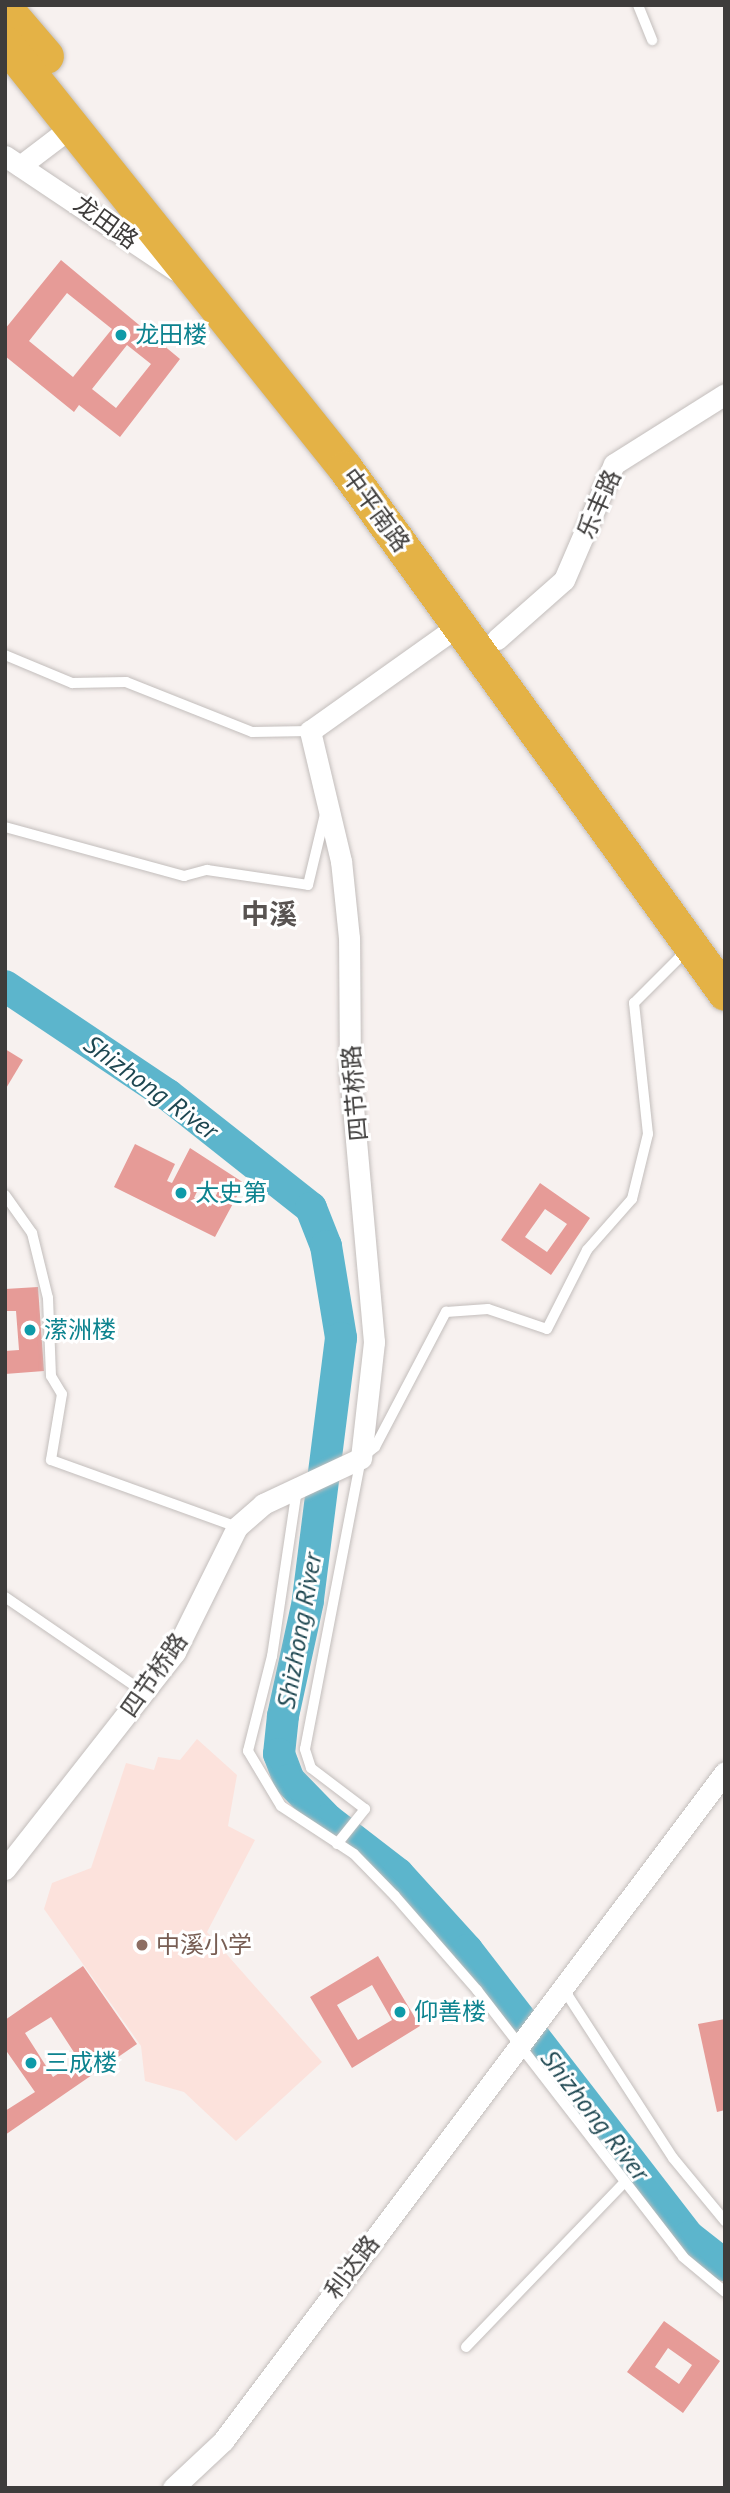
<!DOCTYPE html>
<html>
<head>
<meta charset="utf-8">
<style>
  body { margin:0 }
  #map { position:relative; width:730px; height:2493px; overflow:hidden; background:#f7f1ef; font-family:"PT Sans","Noto Sans SC",sans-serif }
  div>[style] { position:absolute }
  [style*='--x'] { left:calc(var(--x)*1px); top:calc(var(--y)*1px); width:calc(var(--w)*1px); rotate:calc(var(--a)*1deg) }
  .education>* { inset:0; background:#fce2dc }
  .river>* { height:32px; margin:-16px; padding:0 16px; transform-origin:16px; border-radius:16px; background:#5cb5cc }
  .building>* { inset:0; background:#e69b97 }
  .roads { filter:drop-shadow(0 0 2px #c3bebc) drop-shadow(0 0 2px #c3bebc) }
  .service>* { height:10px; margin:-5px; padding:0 5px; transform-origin:5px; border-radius:5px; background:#fff }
  .minor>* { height:21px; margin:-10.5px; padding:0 10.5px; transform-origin:10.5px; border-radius:10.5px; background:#fff }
  .trunk>* { height:35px; margin:-17.5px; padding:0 17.5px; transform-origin:17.5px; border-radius:17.5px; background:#e4b246 }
  .dots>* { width:19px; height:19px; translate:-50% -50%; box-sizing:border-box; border:4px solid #fff; border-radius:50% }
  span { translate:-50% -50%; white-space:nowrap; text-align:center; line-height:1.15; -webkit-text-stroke:6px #fff; paint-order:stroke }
  .street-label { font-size:24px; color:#3e3c3b }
  .culture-label { font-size:24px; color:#0d838f }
  .left { translate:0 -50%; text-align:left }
  .education-label { font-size:24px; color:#785e54 }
  .water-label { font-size:26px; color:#1e4751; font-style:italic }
  .quarter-label { font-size:28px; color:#585351; font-weight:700 }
  .frame { position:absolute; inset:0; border:7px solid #3e3c3b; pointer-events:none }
</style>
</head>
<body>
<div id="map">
  <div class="education">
    <i style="clip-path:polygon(197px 1739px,237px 1775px,228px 1826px,255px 1840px,207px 1932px,322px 2062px,236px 2141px,184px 2092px,145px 2081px,141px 2046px,44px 1909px,52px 1883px,91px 1868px,126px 1763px,154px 1770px,158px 1757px,180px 1760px)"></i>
  </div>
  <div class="river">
    <i style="--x:5;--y:986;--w:196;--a:33.8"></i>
    <i style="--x:168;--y:1095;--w:182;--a:38.3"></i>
    <i style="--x:311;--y:1208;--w:41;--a:68.5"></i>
    <i style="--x:326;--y:1246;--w:93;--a:80.7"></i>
    <i style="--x:341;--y:1338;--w:265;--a:97.2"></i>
    <i style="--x:308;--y:1601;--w:118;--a:102.3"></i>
    <i style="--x:283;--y:1716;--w:38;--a:96"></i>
    <i style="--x:279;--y:1754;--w:28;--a:69"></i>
    <i style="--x:289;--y:1780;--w:56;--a:45.7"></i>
    <i style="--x:328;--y:1820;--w:88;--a:37.6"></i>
    <i style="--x:398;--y:1874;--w:103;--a:47.8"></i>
    <i style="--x:467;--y:1950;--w:363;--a:52.3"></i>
    <i style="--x:689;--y:2237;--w:46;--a:37.9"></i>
  </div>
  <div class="building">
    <i style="clip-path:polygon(evenodd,61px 260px,180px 359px,120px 437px,79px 405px,74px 412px,5px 356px,5px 329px,61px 260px,67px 293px,112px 329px,73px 377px,29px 341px,67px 293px,61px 260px,127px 345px,151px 364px,116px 408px,92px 389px,127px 345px)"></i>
    <i style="clip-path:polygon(5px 1049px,23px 1060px,5px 1090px)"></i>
    <i style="clip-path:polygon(evenodd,135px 1144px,175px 1164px,167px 1181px,172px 1183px,190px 1148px,244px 1183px,215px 1237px,114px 1187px,135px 1144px,202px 1181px,219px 1189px,211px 1206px,194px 1198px,202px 1181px)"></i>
    <i style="clip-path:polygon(evenodd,540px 1183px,590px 1218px,551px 1275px,501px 1240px,540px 1183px,545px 1209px,567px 1224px,547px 1252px,525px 1237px,545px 1209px)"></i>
    <i style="clip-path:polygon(38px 1287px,44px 1371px,5px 1374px,5px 1351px,19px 1350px,16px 1311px,5px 1311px,5px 1289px)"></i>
    <i style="clip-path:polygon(evenodd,378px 1956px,420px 2026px,352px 2068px,310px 1997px,378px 1956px,372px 1985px,392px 2020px,358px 2040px,337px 2005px,372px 1985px)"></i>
    <i style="clip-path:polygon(evenodd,83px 1966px,137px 2044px,5px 2135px,5px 2111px,35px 2092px,5px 2049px,5px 2020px,83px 1966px,51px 2017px,79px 2060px,53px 2077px,25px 2033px,51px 2017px)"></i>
    <i style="clip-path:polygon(725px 2019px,725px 2110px,717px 2112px,698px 2024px)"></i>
    <i style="clip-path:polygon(evenodd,664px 2321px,720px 2361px,683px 2413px,627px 2372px,664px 2321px,668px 2348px,692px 2365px,679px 2384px,655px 2367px,668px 2348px)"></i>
  </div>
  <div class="roads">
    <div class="service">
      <i style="--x:638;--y:5;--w:38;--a:68"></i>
      <i style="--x:5;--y:655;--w:73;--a:22.7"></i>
      <i style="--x:72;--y:683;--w:54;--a:-1.1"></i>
      <i style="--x:126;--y:682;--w:136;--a:21.6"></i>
      <i style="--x:252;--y:732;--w:58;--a:-1"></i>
      <i style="--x:5;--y:827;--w:186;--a:15.3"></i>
      <i style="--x:184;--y:876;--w:24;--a:-15"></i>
      <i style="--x:207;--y:870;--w:102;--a:8.4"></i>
      <i style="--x:308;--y:885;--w:73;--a:-76.5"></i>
      <i style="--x:5;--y:1195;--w:47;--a:54.6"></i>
      <i style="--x:32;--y:1233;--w:67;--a:76.2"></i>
      <i style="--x:48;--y:1298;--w:78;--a:87.8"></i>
      <i style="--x:51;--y:1376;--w:21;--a:59"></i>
      <i style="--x:62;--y:1394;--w:67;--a:99.5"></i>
      <i style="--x:51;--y:1460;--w:198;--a:19.8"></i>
      <i style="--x:297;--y:1489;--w:169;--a:98.5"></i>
      <i style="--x:272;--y:1656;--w:98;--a:104.2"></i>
      <i style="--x:248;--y:1751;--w:64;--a:59"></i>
      <i style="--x:281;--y:1806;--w:87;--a:33.3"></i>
      <i style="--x:354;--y:1854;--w:59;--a:45.7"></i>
      <i style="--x:395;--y:1896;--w:125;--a:48.9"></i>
      <i style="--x:477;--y:1990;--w:337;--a:52.3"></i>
      <i style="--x:683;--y:2257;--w:55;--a:39.8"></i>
      <i style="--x:5;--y:1597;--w:170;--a:34.4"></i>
      <i style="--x:337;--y:1844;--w:45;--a:-51.3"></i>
      <i style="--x:365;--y:1809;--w:68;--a:-142.8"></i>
      <i style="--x:311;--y:1768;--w:20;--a:-108"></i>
      <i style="--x:305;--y:1749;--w:296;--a:-79.1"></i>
      <i style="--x:361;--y:1458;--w:18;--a:-38"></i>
      <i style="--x:375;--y:1447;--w:153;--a:-62.3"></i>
      <i style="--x:446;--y:1312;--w:42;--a:-4.1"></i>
      <i style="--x:488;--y:1309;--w:62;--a:18.7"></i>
      <i style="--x:547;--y:1329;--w:89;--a:-63.1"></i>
      <i style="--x:587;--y:1250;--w:68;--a:-48.6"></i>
      <i style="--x:632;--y:1199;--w:67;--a:-76.2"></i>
      <i style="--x:648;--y:1134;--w:132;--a:-96.1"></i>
      <i style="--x:634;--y:1003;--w:78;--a:-45"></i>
      <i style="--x:563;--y:1988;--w:202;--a:57.1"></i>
      <i style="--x:673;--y:2158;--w:82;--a:50.5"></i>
      <i style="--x:466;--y:2347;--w:226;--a:-46.1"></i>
    </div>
    <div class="minor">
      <i style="--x:5;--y:156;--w:205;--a:33.8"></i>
      <i style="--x:20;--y:166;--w:68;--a:-37.2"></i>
      <i style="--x:497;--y:639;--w:89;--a:-41.4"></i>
      <i style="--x:564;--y:580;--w:126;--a:-66.7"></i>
      <i style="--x:614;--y:464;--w:131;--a:-32.2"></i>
      <i style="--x:5;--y:1869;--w:276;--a:-51.9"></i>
      <i style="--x:175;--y:1652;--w:140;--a:-63.6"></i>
      <i style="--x:237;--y:1527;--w:35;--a:-41"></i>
      <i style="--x:263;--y:1504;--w:108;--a:-25.1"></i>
      <i style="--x:361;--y:1458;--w:117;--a:-83.6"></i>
      <i style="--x:374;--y:1342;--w:269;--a:-95.1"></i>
      <i style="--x:350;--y:1074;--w:136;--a:-90.4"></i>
      <i style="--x:349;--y:938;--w:77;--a:-95.9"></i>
      <i style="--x:341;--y:861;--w:134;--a:-103.4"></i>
      <i style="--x:310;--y:731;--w:183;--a:-35.4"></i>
      <i style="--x:173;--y:2488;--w:69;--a:-43.2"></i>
      <i style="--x:223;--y:2441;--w:836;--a:-53.12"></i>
    </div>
    <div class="trunk">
      <i style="--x:5;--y:8;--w:63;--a:49.5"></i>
      <i style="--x:5;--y:43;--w:544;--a:51.34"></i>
      <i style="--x:345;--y:468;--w:648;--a:54.1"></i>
    </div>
  </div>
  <div class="dots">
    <i style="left:121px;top:335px;background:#0f9aa8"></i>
    <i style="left:181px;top:1193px;background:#0f9aa8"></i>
    <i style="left:30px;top:1330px;background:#0f9aa8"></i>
    <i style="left:142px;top:1945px;background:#8d6e63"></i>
    <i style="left:400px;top:2012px;background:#0f9aa8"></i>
    <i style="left:31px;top:2063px;background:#0f9aa8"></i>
  </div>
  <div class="street-label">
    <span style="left:106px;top:222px;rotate:36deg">龙田路</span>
    <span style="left:599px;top:504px;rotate:-66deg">乐丰路</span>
    <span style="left:376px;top:510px;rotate:54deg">中平南路</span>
    <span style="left:355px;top:1093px;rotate:-95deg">四节桥路</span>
    <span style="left:154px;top:1675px;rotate:-55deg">四节桥路</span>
    <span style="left:352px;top:2267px;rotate:-53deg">利达路</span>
  </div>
  <div class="culture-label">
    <span class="left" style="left:135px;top:335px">龙田楼</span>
    <span class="left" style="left:195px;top:1193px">太史第</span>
    <span class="left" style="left:44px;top:1330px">潆洲楼</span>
    <span class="left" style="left:414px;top:2012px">仰善楼</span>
    <span class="left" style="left:45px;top:2063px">三成楼</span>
  </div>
  <div class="education-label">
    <span class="left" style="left:156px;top:1945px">中溪小学</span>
  </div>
  <div class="water-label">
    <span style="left:151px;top:1087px;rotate:36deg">Shizhong River</span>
    <span style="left:299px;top:1631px;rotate:-80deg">Shizhong River</span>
    <span style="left:595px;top:2115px;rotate:52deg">Shizhong River</span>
  </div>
  <div class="quarter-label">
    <span style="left:269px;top:914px">中溪</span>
  </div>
  <div class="frame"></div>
</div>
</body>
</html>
